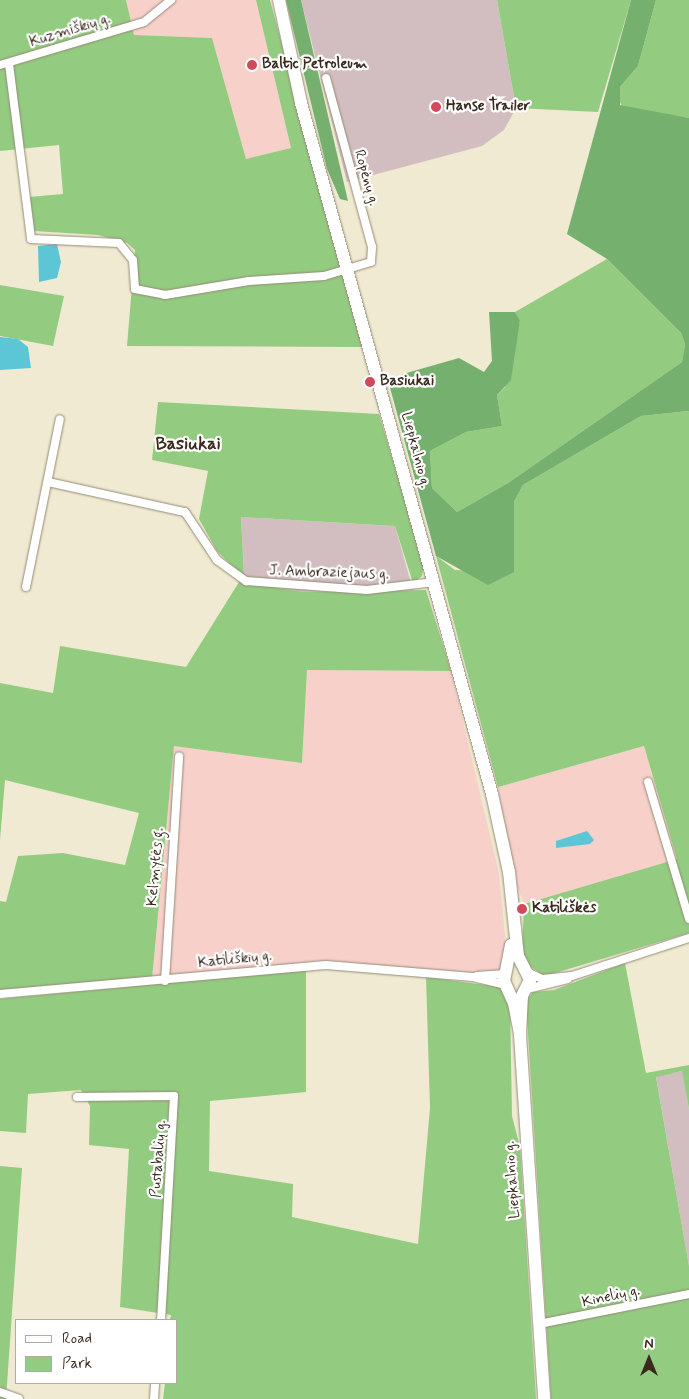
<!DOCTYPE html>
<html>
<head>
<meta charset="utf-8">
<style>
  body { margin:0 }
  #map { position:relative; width:689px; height:1399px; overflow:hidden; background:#efead1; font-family:Mynerve,sans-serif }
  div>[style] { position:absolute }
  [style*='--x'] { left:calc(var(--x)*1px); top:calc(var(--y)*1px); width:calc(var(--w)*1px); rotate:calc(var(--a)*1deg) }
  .built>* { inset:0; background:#f7d0c9 }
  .industrial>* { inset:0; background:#d2bec1 }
  .green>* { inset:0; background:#93cc80 }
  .forest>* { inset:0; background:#76b06e }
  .water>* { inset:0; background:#5cc6d6 }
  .roads { filter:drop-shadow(0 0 1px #958a78) drop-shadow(0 0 1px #958a78) }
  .minor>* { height:8px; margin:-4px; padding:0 4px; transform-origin:4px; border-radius:4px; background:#fff }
  .trunk>* { height:12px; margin:-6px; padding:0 6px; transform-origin:6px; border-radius:6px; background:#fff }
  .dots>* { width:14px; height:14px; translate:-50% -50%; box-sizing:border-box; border:2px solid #fff; border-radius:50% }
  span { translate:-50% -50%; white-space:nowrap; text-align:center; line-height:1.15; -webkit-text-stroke:4.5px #fff; paint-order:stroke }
  .street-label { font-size:15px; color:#3b2a1e }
  .poi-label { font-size:15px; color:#3b2a1e; font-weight:700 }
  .left { translate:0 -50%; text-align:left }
  .quarter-label { font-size:18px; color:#3b2a1e; font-weight:700 }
  .legend { position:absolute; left:15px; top:1319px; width:162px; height:65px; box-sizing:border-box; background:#fff; border:1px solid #b1aaa5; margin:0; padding:6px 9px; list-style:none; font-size:15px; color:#3b2a1e }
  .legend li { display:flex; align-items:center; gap:10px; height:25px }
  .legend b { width:25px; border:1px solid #b1aaa5 }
  .north { position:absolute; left:624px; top:1334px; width:50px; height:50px; -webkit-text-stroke:4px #fff; paint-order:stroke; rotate:0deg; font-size:14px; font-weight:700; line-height:20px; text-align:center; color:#3b2a1e }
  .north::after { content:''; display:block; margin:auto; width:18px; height:22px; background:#3b2a1e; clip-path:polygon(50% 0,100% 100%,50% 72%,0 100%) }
</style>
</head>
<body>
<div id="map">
  <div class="built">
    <i style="clip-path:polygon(126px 0,256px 0,291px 148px,246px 159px,212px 38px,134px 35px)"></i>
    <i style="clip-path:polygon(307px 670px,451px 671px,499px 873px,507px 956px,504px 971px,476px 973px,330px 962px,152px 979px,174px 746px,302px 763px)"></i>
    <i style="clip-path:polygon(644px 746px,677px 859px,524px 904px,513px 875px,498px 787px)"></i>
  </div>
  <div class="industrial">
    <i style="clip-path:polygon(301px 0,497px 0,516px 108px,504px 130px,482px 146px,347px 182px)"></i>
    <i style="clip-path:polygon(241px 517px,395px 526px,413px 590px,304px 592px,239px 582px,244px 575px)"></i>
    <i style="clip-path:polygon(683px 1071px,689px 1109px,689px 1266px,656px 1076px)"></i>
  </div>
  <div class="green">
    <i style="clip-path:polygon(0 0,126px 0,134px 35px,212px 38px,246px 159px,291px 148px,256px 0,270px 0,363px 347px,127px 346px,135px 250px,127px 243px,98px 235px,34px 231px,29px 197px,63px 194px,59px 145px,0 151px)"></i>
    <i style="clip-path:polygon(497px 0,631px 0,598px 112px,516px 108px)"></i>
    <i style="clip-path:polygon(656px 0,689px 0,689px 118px,624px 109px,618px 99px,620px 87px,638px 66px)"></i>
    <i style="clip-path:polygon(607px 259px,681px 333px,685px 344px,682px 362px,508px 483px,457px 512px,432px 488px,430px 451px,466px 432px,502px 426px,497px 395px,505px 387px,520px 320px,515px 312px)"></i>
    <i style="clip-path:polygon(0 285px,64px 296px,53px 346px,0 336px)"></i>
    <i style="clip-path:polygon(158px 402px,379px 414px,424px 565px,422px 576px,413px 583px,395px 526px,241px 517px,244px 575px,234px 568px,217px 551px,199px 519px,208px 471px,152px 460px)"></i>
    <i style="clip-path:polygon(689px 411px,689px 933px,545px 976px,526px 964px,522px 949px,524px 904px,677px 859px,644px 746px,498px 787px,436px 556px,455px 570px,514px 572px,514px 502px,523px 485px,641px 416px)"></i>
    <i style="clip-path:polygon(239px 582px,304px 592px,426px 590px,451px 671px,307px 670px,302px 763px,174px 746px,152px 979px,0 991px,0 901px,6px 902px,18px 856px,63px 853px,125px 865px,139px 813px,5px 780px,0 840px,0 683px,53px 693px,60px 646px,186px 667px)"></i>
    <i style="clip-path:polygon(625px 963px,646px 1073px,689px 1065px,689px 1109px,682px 1071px,656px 1077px,689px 1266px,689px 1399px,551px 1399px,526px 1001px,533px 992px,554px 990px)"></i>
    <i style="clip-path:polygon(306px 970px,306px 1092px,210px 1101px,209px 1171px,293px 1184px,292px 1217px,418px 1244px,430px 1108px,426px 977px,500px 987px,510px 1001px,512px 1116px,520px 1147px,536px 1399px,163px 1399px,165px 1383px,176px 1383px,176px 1320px,170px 1320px,171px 1315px,120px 1307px,129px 1149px,89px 1145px,90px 1106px,81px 1090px,28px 1094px,26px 1133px,0 1131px,0 999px)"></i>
    <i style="clip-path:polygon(0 1166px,22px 1168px,6px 1399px,0 1399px)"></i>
  </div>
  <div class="forest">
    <i style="clip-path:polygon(286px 0,301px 0,348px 201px,340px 199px,327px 169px)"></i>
    <i style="clip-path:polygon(631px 0,656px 0,638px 66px,620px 87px,620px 105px,689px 118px,689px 411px,641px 416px,523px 485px,514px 502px,514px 572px,488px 585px,436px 556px,389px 384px,403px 374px,459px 358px,484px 372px,492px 361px,489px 312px,515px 312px,520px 320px,511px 380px,497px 395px,502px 426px,466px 432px,430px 451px,432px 488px,457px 512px,508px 483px,682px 362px,685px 344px,681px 333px,607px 259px,567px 234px)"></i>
  </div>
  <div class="water">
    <i style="clip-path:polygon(57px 244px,61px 262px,57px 278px,39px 282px,38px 246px)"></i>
    <i style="clip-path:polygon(0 337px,18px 339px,28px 347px,31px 368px,0 370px)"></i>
    <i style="clip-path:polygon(587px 831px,594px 840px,590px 844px,556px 848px,556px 841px)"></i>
  </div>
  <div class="roads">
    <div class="minor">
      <i style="--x:9;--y:64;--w:176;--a:82.8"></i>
      <i style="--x:31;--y:239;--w:88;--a:2.6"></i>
      <i style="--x:119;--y:243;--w:22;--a:51"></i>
      <i style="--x:133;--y:260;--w:29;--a:86"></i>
      <i style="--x:135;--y:289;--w:31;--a:11"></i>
      <i style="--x:165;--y:295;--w:85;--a:-9.5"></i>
      <i style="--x:249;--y:281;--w:75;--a:-3.8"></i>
      <i style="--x:324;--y:276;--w:49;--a:-16.6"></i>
      <i style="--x:371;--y:262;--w:15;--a:-86"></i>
      <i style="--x:372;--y:247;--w:175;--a:-105.2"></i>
      <i style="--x:0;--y:65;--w:150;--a:-16.6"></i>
      <i style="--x:144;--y:22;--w:35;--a:-39"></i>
      <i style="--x:48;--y:482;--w:140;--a:12.4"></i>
      <i style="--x:185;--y:512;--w:58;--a:56.3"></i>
      <i style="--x:217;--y:560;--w:36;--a:36"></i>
      <i style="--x:246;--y:581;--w:121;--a:4.3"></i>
      <i style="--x:367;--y:590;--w:68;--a:-6.7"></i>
      <i style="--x:26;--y:587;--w:171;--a:-78.6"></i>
      <i style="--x:648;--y:782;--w:143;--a:73.3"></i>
      <i style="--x:529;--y:973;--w:14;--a:25"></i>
      <i style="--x:542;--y:979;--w:30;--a:-6"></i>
      <i style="--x:572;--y:976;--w:123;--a:-18"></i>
      <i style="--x:477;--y:976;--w:28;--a:-4"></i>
      <i style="--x:165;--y:981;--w:225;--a:-86.4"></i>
      <i style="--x:527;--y:989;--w:42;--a:-13.7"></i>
      <i style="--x:0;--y:994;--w:327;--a:-5.1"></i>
      <i style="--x:326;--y:965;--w:147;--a:4.7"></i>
      <i style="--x:473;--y:977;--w:33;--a:14"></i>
      <i style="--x:77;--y:1097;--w:97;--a:-0.6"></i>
      <i style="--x:174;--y:1096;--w:224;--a:93.3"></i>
      <i style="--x:539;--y:1324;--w:153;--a:-11.3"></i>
      <i style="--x:0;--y:1392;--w:20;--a:20"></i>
      <i style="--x:154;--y:1399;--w:16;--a:-86"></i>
    </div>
    <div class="trunk">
      <i style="--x:279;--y:0;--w:105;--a:77.9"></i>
      <i style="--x:301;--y:103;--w:717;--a:74.55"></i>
      <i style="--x:492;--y:794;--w:80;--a:77.7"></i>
      <i style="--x:509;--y:872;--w:84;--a:83.9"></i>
      <i style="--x:518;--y:956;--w:27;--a:63"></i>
      <i style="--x:530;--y:980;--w:18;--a:117"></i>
      <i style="--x:522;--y:996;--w:39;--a:93"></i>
      <i style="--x:511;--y:945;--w:37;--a:101"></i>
      <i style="--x:504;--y:981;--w:24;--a:66"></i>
      <i style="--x:514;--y:1003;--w:33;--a:79"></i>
      <i style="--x:520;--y:1035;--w:365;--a:86.2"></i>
    </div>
  </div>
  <div class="dots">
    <i style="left:252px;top:65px;background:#d1495b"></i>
    <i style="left:436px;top:107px;background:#d1495b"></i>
    <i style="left:370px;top:382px;background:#d1495b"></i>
    <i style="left:522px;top:909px;background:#d1495b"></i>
  </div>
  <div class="street-label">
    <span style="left:70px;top:31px;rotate:-17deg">Kuzmiškių g.</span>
    <span style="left:366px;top:178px;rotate:74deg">Ropėnų g.</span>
    <span style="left:415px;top:450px;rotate:75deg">Liepkalnio g.</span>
    <span style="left:329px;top:573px;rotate:2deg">J. Ambraziejaus g.</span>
    <span style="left:156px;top:867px;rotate:-85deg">Kelmytės g.</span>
    <span style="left:235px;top:960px;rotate:-6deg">Katiliškių g.</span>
    <span style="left:159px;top:1159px;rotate:-86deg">Pustabalių g.</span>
    <span style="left:513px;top:1180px;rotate:-94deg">Liepkalnio g.</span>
    <span style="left:611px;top:1297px;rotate:-12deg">Kinelių g.</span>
  </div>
  <div class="poi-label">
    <span class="left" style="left:262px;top:65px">Baltic Petroleum</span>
    <span class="left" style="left:446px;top:107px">Hanse Trailer</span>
    <span class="left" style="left:380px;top:382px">Basiukai</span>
    <span class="left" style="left:532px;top:909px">Katiliškės</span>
  </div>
  <div class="quarter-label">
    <span style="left:188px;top:444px">Basiukai</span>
  </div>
  <ul class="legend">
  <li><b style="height:6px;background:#fff"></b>Road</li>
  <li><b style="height:14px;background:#93cc80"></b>Park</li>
  </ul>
  <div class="north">N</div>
</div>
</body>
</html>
